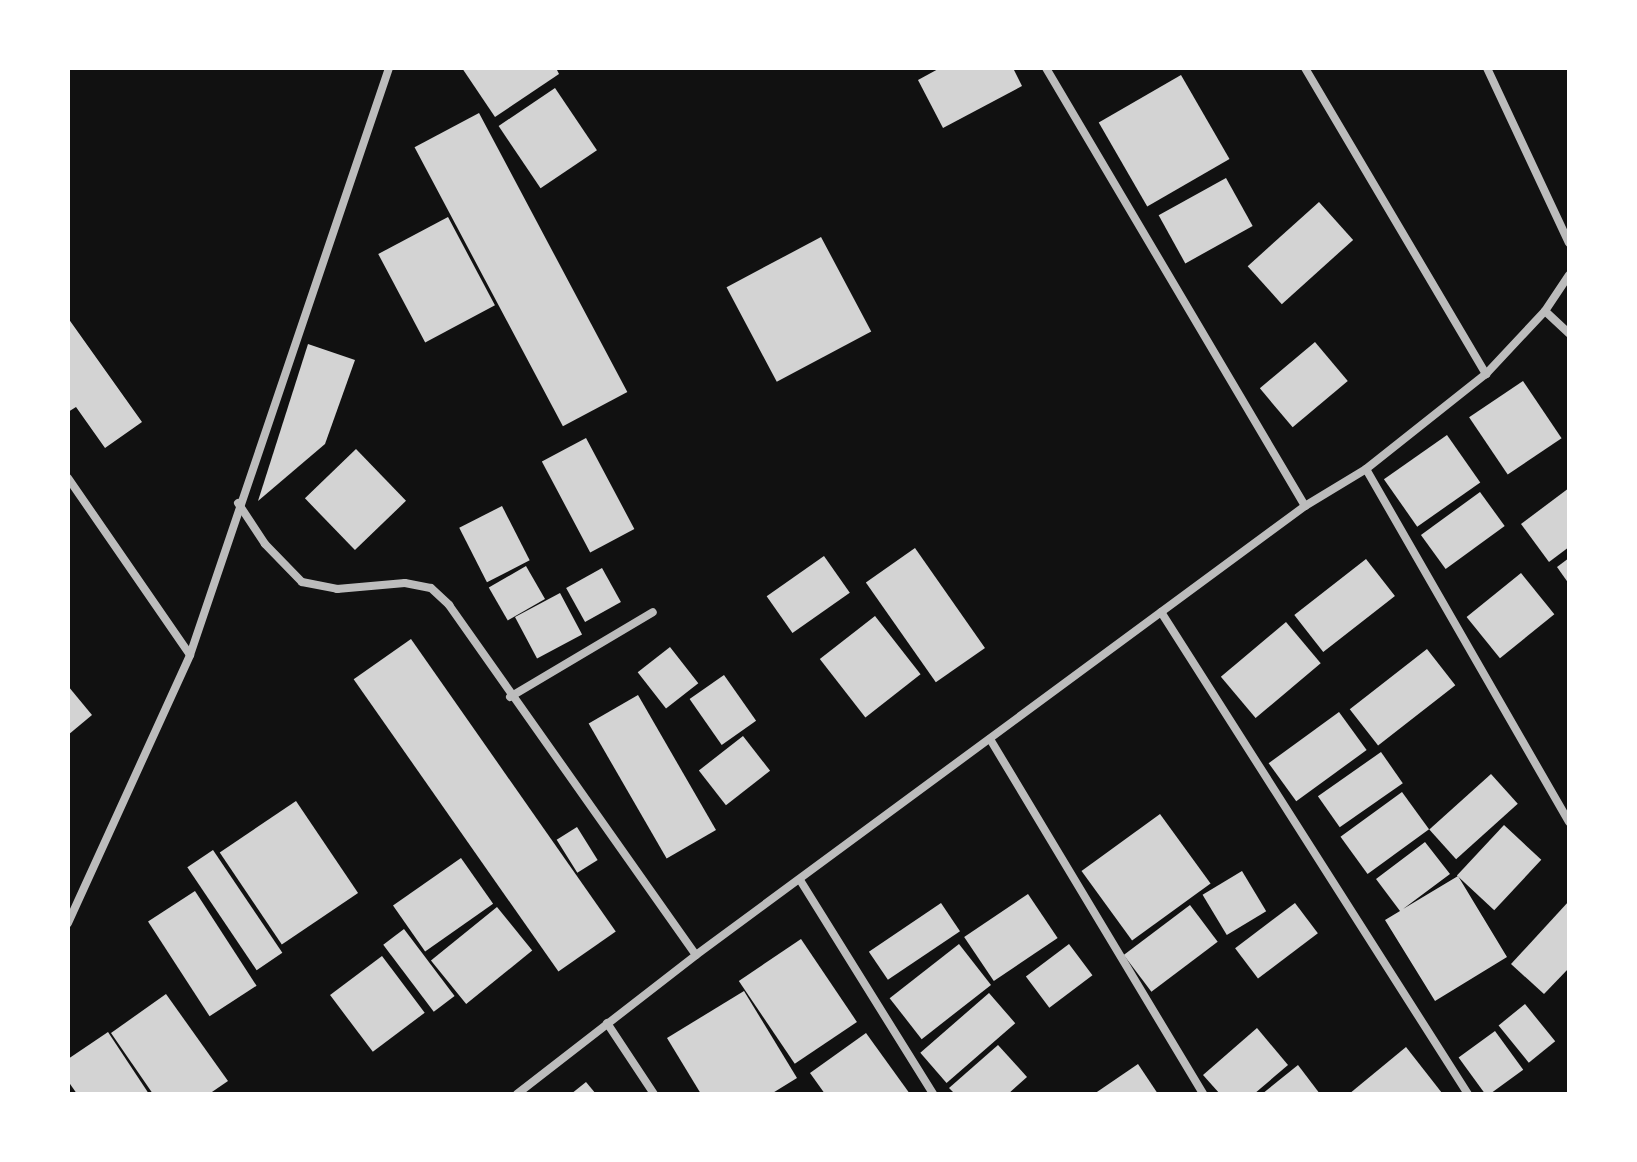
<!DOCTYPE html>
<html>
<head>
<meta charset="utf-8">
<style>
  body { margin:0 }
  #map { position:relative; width:1637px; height:1162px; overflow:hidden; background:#111; font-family:"Zilla Slab",serif }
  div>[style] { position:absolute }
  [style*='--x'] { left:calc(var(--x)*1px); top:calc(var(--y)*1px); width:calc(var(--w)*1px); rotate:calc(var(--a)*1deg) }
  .building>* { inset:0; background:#d3d3d3; transform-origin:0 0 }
  .minor>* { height:8px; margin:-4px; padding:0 4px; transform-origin:4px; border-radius:4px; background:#bcbcbc }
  span { translate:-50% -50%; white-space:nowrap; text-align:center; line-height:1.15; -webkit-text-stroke:8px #fff; paint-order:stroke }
  .frame { position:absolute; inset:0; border:70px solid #fff; pointer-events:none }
</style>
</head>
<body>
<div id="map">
  <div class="building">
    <i style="clip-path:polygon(462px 68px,556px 68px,559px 74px,495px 117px)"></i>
    <i style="clip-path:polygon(940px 68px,1013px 68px,1022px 86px,943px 128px,918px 80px)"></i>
    <i style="left:1181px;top:75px;width:97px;height:95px;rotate:60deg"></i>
    <i style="left:555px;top:88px;width:75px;height:68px;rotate:56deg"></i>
    <i style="left:479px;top:113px;width:316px;height:73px;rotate:62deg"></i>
    <i style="left:1226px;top:178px;width:55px;height:77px;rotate:61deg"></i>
    <i style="left:1319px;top:202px;width:51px;height:96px;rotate:48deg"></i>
    <i style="left:448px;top:217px;width:100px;height:79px;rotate:62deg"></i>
    <i style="left:821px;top:237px;width:107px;height:107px;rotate:62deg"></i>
    <i style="clip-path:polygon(68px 318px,142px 422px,105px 448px,76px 407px,68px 412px)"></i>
    <i style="left:1315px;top:342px;width:51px;height:72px;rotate:50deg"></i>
    <i style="clip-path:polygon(308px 344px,355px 360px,325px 444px,258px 501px)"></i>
    <i style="left:1523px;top:381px;width:69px;height:65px;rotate:56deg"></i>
    <i style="left:1447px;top:435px;width:58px;height:77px;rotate:55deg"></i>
    <i style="left:586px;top:438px;width:103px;height:50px;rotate:62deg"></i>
    <i style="left:356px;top:449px;width:72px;height:71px;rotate:46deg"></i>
    <i style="clip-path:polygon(1569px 488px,1569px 547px,1549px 562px,1521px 524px)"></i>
    <i style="left:1480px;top:492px;width:42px;height:73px;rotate:54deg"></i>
    <i style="left:502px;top:506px;width:61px;height:48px;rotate:63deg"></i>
    <i style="left:915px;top:548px;width:122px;height:60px;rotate:55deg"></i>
    <i style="left:824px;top:556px;width:45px;height:70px;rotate:55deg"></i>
    <i style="clip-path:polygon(1569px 558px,1569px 584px,1557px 567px)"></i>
    <i style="left:1366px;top:559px;width:47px;height:91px;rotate:52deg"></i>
    <i style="left:526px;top:566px;width:38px;height:43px;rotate:60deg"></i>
    <i style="left:602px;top:568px;width:39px;height:41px;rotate:61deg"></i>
    <i style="left:1521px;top:573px;width:53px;height:70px;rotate:51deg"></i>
    <i style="left:560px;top:593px;width:47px;height:51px;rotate:62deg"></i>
    <i style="left:875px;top:616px;width:74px;height:70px;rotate:52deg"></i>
    <i style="left:1286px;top:622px;width:54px;height:85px;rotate:50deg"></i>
    <i style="left:411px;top:639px;width:357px;height:70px;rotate:55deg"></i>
    <i style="left:670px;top:647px;width:46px;height:41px;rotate:52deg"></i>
    <i style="left:1427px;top:649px;width:46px;height:98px;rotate:52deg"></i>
    <i style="left:724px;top:675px;width:56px;height:42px;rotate:55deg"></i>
    <i style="clip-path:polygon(68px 686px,92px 715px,68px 735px)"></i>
    <i style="left:638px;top:695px;width:156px;height:57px;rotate:60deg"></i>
    <i style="left:1339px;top:712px;width:47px;height:87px;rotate:54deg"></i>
    <i style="left:743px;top:736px;width:44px;height:56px;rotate:52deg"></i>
    <i style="left:1381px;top:752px;width:38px;height:77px;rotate:55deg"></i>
    <i style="left:1491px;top:774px;width:40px;height:83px;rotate:48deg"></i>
    <i style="left:1402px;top:792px;width:46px;height:76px;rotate:54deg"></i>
    <i style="left:296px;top:801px;width:111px;height:92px;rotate:56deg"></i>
    <i style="left:1160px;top:814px;width:86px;height:97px;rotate:54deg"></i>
    <i style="left:1504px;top:825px;width:51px;height:69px;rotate:43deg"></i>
    <i style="left:577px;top:827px;width:39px;height:24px;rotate:58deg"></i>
    <i style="clip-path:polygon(1425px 842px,1450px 874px,1403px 909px,1458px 876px,1507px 957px,1435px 1001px,1385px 920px,1400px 911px,1376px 879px)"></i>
    <i style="left:213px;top:850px;width:124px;height:31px;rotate:56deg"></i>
    <i style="left:461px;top:858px;width:56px;height:83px;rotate:55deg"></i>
    <i style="left:1242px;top:871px;width:47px;height:46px;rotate:59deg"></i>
    <i style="left:195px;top:891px;width:113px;height:56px;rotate:57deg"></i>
    <i style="left:1028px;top:894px;width:53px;height:77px;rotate:56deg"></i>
    <i style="clip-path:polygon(1569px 901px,1569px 968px,1544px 994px,1511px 964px)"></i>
    <i style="left:941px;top:903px;width:34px;height:87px;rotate:56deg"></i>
    <i style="left:1295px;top:903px;width:38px;height:75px;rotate:53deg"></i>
    <i style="left:1190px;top:905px;width:46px;height:83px;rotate:53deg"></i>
    <i style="left:497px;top:907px;width:56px;height:85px;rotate:51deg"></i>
    <i style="left:404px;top:929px;width:84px;height:26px;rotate:53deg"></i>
    <i style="left:801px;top:939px;width:100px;height:75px;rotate:56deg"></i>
    <i style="left:959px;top:944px;width:52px;height:88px;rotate:52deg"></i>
    <i style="left:1069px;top:944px;width:39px;height:54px;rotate:53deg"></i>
    <i style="left:382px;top:956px;width:71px;height:65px;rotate:53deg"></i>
    <i style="clip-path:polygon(744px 991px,797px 1078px,771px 1094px,701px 1094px,667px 1038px)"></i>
    <i style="left:989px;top:993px;width:40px;height:91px;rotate:49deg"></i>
    <i style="clip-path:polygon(166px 994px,228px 1081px,209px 1094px,153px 1094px,111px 1033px)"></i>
    <i style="left:1525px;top:1004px;width:48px;height:34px;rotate:51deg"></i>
    <i style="clip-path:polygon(1257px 1028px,1288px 1065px,1254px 1094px,1220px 1094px,1203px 1075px)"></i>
    <i style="left:1495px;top:1031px;width:48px;height:45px;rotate:54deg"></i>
    <i style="clip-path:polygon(108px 1032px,149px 1094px,77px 1094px,68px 1081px,68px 1059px)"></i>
    <i style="clip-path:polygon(866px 1033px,910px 1094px,825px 1094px,810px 1073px)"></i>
    <i style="clip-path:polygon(998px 1045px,1027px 1077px,1008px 1094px,955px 1094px,949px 1088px)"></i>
    <i style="clip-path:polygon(1406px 1047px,1442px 1093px,1349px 1094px)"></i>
    <i style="clip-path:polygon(1138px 1064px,1158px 1094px,1094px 1094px)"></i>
    <i style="clip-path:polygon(1298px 1065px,1320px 1094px,1262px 1094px)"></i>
    <i style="clip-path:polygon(586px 1082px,596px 1094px,571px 1094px)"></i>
  </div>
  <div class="minor">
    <i style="--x:1046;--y:68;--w:509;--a:59.4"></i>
    <i style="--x:1305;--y:68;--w:356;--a:59.4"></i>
    <i style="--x:1487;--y:68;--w:193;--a:64.9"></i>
    <i style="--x:1545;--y:311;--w:33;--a:43"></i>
    <i style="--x:1366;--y:469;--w:407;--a:60.1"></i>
    <i style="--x:68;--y:478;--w:215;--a:55.4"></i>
    <i style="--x:238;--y:503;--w:49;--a:56.6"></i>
    <i style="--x:265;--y:544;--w:53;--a:45.8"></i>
    <i style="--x:302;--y:582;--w:36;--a:11"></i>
    <i style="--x:337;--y:589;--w:68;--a:-5"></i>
    <i style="--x:405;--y:583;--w:26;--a:11"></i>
    <i style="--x:431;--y:588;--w:25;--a:43"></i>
    <i style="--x:449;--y:605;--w:428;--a:54.8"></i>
    <i style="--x:1161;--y:612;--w:571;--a:57.51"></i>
    <i style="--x:510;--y:697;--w:166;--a:-30.7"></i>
    <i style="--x:990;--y:739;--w:414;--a:59"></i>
    <i style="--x:800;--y:880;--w:252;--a:58.1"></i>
    <i style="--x:68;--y:923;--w:294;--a:-65.5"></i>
    <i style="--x:190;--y:655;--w:620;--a:-71.27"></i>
    <i style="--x:607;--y:1023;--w:85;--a:56.5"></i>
    <i style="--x:517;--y:1094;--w:227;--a:-37.8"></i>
    <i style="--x:696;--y:955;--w:757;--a:-36.4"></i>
    <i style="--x:1305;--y:506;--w:71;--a:-31.2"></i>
    <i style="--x:1366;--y:469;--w:153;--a:-38.4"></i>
    <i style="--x:1486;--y:374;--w:86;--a:-46.9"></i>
    <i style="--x:1545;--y:311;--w:43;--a:-56.3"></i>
  </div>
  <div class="frame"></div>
</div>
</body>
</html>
